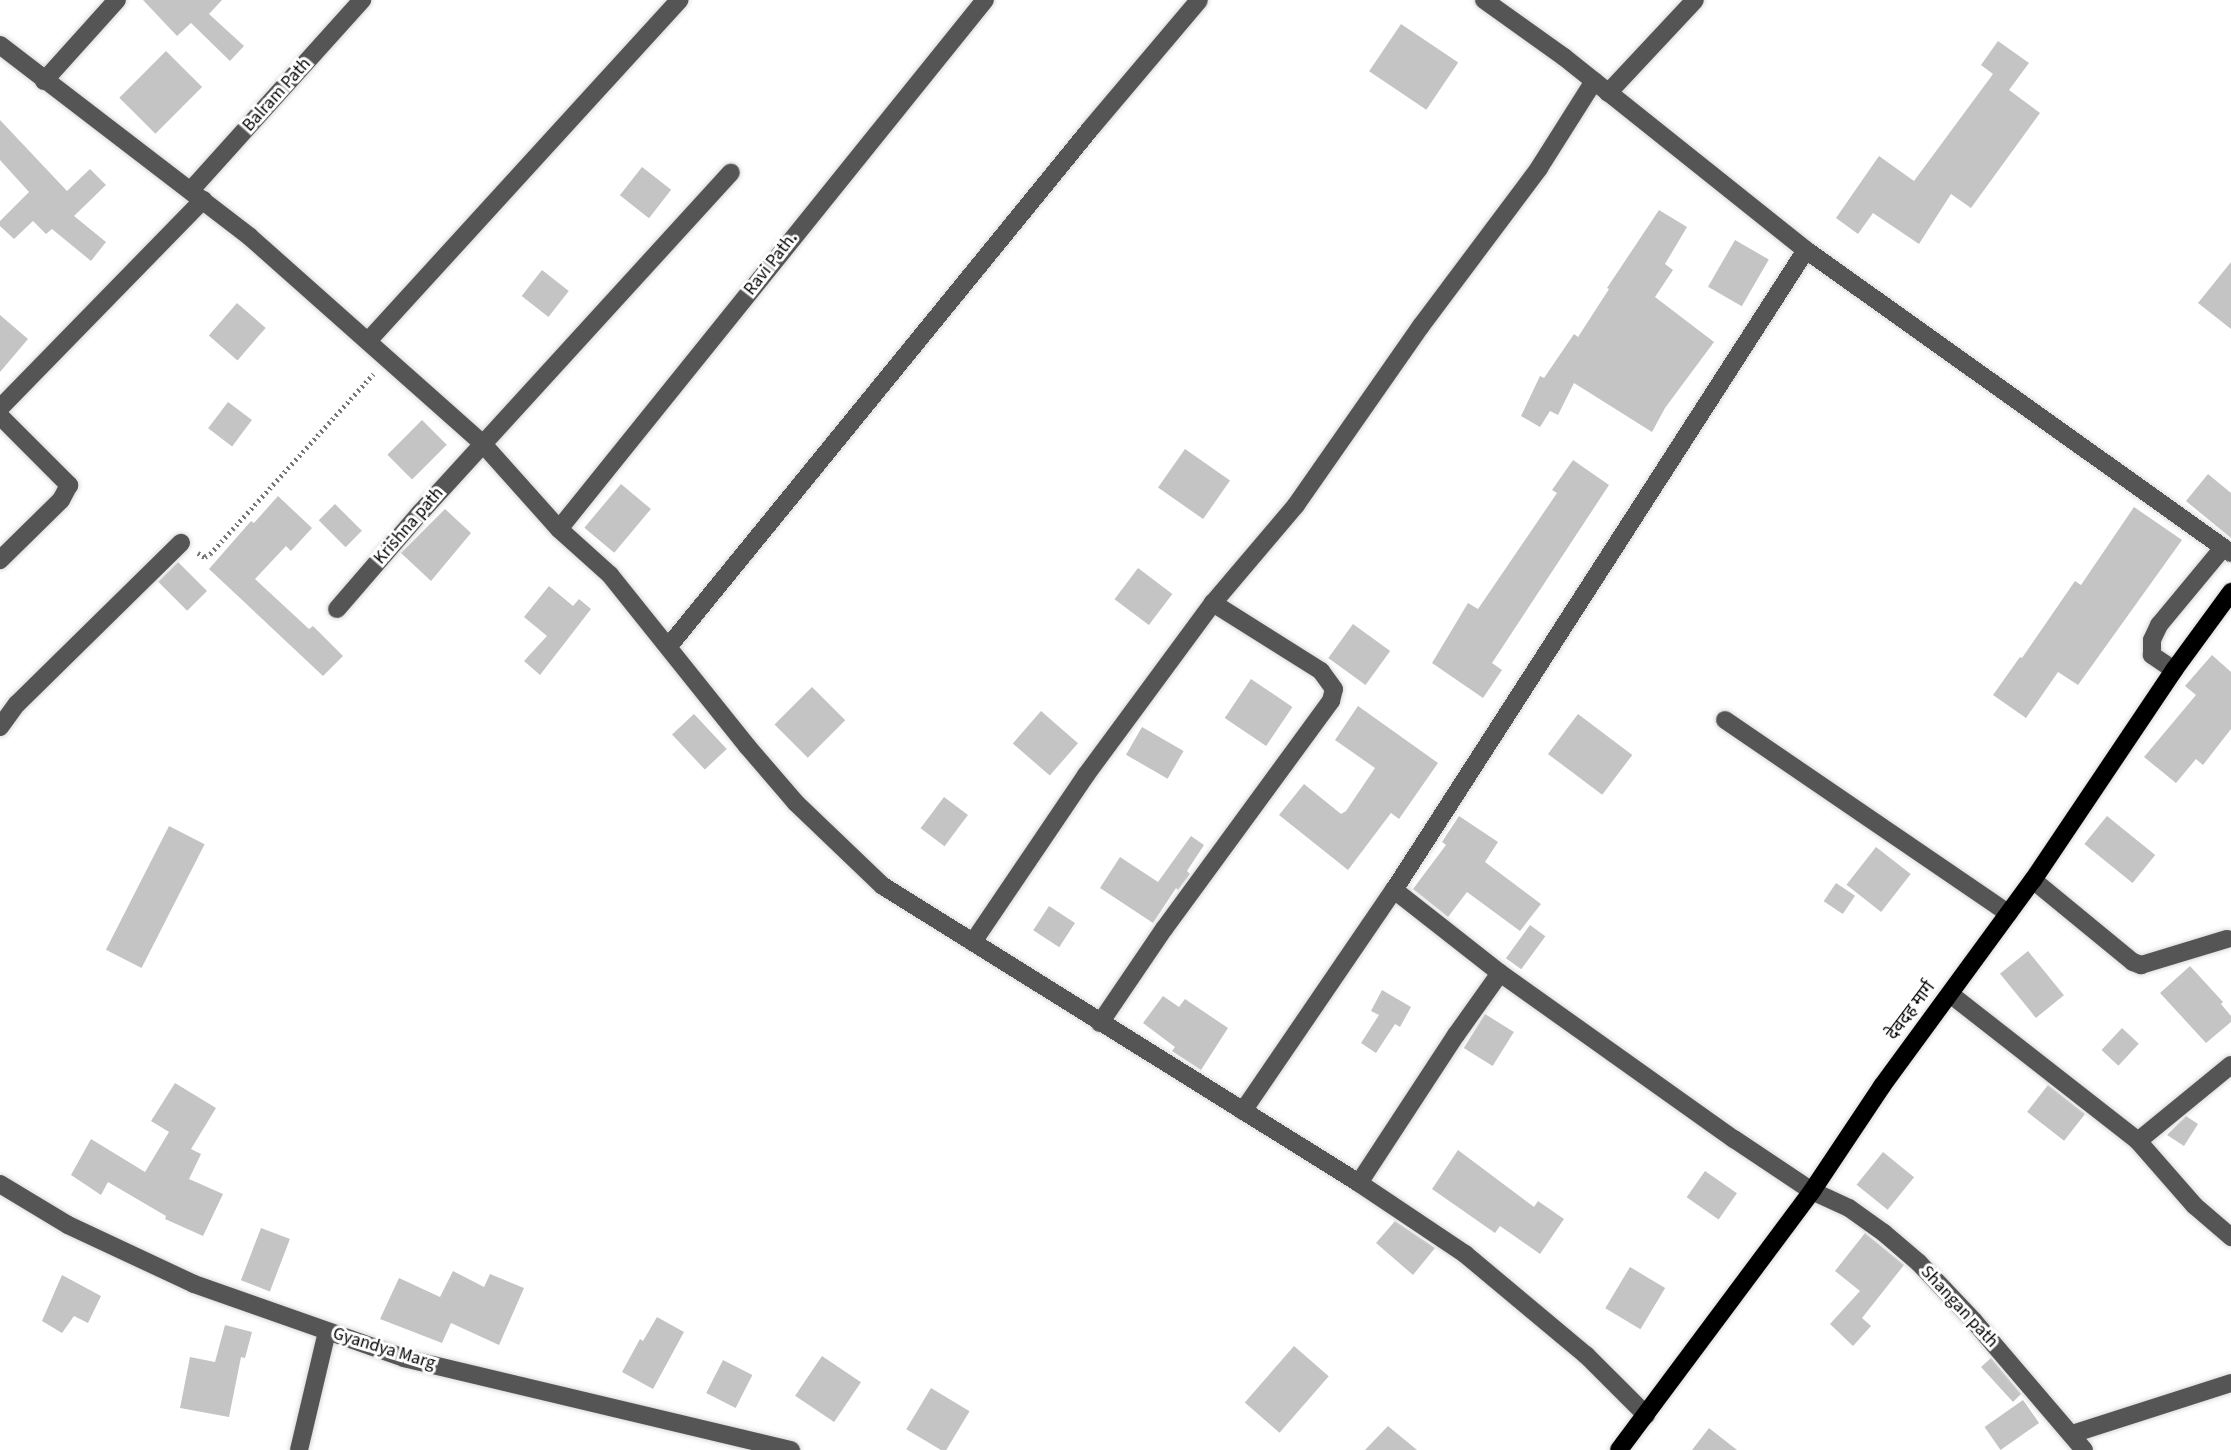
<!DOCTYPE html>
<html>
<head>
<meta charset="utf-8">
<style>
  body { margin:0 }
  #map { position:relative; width:2231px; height:1450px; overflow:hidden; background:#fff; font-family:"Source Sans 3","Noto Sans Devanagari",sans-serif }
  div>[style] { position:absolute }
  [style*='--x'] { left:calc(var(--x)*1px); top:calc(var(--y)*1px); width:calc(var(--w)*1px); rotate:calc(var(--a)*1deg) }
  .building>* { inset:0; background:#c4c4c4; transform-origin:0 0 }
  .path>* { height:4.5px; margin-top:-2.25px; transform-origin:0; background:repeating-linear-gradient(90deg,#777 0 2px,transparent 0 5.5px) }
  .roads { filter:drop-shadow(0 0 2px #dbdbdb) drop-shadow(0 0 2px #dbdbdb) }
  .minor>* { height:18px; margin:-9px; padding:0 9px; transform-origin:9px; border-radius:9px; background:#555 }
  .major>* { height:18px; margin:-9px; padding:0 9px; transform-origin:9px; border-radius:9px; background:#000 }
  span { translate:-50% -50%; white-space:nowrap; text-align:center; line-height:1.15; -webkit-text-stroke:6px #fff; paint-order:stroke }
  .street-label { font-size:18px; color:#000 }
</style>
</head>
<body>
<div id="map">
  <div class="building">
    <i style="clip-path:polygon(143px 0,222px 0,209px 14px,244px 46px,230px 61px,191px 23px,177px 36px)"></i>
    <i style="left:1401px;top:24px;width:69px;height:57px;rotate:34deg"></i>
    <i style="clip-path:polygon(1998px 41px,2029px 63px,2009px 90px,2040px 113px,1971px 208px,1951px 194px,1919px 244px,1873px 213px,1858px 234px,1836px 218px,1879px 156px,1914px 181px,1993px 74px,1981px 65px)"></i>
    <i style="left:166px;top:51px;width:51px;height:66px;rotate:45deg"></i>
    <i style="clip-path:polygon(0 120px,67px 191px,90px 169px,106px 185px,74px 216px,106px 242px,91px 261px,52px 229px,46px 234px,33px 221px,14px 239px,0 226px,0 221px,29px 192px,0 160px)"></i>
    <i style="left:642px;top:167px;width:37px;height:36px;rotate:38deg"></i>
    <i style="clip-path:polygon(1659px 210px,1687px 227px,1665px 264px,1673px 270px,1655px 297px,1714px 342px,1665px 408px,1652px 432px,1574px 383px,1558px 415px,1550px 411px,1540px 427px,1521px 416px,1540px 376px,1544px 378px,1574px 334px,1578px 337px,1609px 289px,1607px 288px)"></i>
    <i style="left:1735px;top:240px;width:39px;height:54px;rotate:30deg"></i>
    <i style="clip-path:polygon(2231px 262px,2231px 329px,2198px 303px)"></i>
    <i style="left:542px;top:270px;width:34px;height:33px;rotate:38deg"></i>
    <i style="left:237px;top:303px;width:38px;height:43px;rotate:41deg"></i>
    <i style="clip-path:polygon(0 315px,28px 339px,0 372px)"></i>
    <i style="left:228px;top:402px;width:30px;height:33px;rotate:37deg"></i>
    <i style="left:422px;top:420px;width:35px;height:49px;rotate:45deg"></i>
    <i style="left:1185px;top:449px;width:55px;height:47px;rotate:35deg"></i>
    <i style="clip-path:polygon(1573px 460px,1609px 485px,1492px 663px,1502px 670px,1483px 698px,1432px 663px,1468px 603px,1478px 609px,1557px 493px,1552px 490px)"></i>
    <i style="clip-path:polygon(2208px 474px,2231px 493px,2231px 538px,2186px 501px)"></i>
    <i style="left:621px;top:484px;width:39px;height:57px;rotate:40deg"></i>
    <i style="clip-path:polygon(278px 496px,312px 528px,291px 551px,286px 546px,255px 579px,309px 629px,313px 626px,343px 656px,323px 676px,209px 569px,251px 521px,254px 523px)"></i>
    <i style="left:335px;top:504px;width:38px;height:23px;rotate:45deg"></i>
    <i style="clip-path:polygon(2134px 507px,2182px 540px,2078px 685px,2058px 672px,2026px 718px,1993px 695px,2020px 657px,2022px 658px,2075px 581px,2081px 585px)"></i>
    <i style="clip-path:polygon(445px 509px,471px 533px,431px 581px,401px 553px)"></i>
    <i style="left:178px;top:562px;width:41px;height:28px;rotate:45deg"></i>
    <i style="left:1138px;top:568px;width:43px;height:39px;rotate:37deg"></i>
    <i style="clip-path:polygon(549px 586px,573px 606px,579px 599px,591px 609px,540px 675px,524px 661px,547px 636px,524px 617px)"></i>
    <i style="left:1353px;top:624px;width:46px;height:42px;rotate:36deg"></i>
    <i style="clip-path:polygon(2212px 655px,2231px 672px,2231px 729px,2203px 765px,2196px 759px,2176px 783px,2144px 757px,2196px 695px,2185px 686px)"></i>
    <i style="left:1251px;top:679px;width:50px;height:47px;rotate:34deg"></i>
    <i style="left:812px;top:687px;width:47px;height:53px;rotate:45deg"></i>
    <i style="clip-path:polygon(1358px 706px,1438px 763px,1399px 819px,1391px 813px,1348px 870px,1279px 815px,1304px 784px,1341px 814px,1346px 811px,1375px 768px,1335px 740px)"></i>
    <i style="left:1041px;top:711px;width:49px;height:43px;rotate:41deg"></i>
    <i style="left:694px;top:714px;width:48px;height:30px;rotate:47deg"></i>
    <i style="left:1578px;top:714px;width:68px;height:50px;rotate:37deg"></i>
    <i style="left:1142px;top:727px;width:48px;height:32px;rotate:30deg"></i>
    <i style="left:944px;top:797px;width:30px;height:39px;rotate:37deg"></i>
    <i style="clip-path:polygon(1459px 816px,1498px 842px,1485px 862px,1541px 904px,1520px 931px,1467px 892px,1448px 917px,1413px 889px,1446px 845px,1442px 842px)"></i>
    <i style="left:2107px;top:816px;width:62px;height:36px;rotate:39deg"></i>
    <i style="left:169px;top:826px;width:40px;height:139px;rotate:27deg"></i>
    <i style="clip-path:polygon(1191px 836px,1204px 845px,1187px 871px,1190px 874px,1178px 890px,1176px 888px,1153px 923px,1100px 888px,1120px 857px,1158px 882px)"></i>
    <i style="left:1876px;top:847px;width:44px;height:48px;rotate:38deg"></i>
    <i style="left:1836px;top:883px;width:23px;height:22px;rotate:34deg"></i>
    <i style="left:1049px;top:906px;width:31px;height:29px;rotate:33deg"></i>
    <i style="left:1530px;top:925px;width:19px;height:41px;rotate:36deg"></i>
    <i style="left:2028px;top:951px;width:57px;height:36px;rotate:51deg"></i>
    <i style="clip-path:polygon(2190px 966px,2223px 1002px,2221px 1004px,2231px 1016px,2231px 1022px,2206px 1043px,2160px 993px)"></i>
    <i style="clip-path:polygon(1382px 990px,1411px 1007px,1400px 1027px,1395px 1024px,1376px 1053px,1361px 1043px,1379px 1015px,1371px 1011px)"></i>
    <i style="clip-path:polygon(1163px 996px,1179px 1007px,1185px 999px,1228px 1028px,1201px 1070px,1172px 1051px,1175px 1047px,1143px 1023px)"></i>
    <i style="left:1485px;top:1014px;width:34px;height:40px;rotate:32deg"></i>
    <i style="left:2122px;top:1028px;width:23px;height:30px;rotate:43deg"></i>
    <i style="clip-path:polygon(175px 1083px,216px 1108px,191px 1149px,201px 1154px,189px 1179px,223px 1194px,203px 1236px,165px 1219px,166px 1216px,108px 1182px,101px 1195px,71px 1175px,91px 1139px,145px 1172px,169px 1132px,151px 1121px)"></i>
    <i style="left:2048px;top:1085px;width:47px;height:34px;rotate:38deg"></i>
    <i style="clip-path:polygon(2186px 1116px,2198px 1124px,2184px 1146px,2167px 1135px)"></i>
    <i style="clip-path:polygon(1458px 1150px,1534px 1207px,1538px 1201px,1564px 1219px,1540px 1254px,1500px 1226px,1495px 1233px,1432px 1189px)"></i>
    <i style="left:1883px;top:1152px;width:40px;height:42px;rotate:39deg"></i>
    <i style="left:1705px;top:1171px;width:39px;height:32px;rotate:35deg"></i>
    <i style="clip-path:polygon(1395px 1221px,1435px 1248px,1413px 1275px,1376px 1243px)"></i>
    <i style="left:261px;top:1228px;width:31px;height:56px;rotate:21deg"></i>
    <i style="clip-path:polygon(1865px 1233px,1904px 1265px,1862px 1318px,1871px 1326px,1853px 1346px,1830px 1324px,1860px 1291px,1835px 1271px)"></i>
    <i style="left:1630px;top:1267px;width:41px;height:48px;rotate:31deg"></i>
    <i style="clip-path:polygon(453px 1271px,484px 1287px,490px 1274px,524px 1288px,499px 1345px,451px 1323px,442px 1343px,380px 1319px,399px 1278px,440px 1297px)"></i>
    <i style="clip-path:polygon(62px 1275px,101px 1296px,88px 1323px,74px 1316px,62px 1333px,42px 1321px)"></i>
    <i style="clip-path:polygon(657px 1317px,684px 1332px,653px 1389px,622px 1372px,640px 1339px,643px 1341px)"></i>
    <i style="clip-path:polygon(225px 1325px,252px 1332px,245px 1358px,241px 1357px,229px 1417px,180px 1408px,190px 1357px,215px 1362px)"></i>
    <i style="left:1294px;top:1346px;width:46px;height:75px;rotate:41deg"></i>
    <i style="left:822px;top:1356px;width:47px;height:48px;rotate:34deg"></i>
    <i style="clip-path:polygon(1991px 1358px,2021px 1394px,2013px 1402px,1981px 1367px)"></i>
    <i style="left:723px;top:1360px;width:33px;height:37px;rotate:27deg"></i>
    <i style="left:931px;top:1388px;width:45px;height:48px;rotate:31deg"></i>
    <i style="left:2023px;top:1400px;width:28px;height:47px;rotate:55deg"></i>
    <i style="clip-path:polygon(1388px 1426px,1417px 1450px,1365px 1450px)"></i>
    <i style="clip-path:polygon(1709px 1428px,1737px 1450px,1692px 1450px)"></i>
  </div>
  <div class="path">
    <i style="--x:198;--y:553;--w:8;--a:30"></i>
    <i style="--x:205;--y:557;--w:6;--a:-31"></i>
    <i style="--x:210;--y:554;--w:243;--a:-47.8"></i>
  </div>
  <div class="roads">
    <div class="minor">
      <i style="--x:1484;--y:0;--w:98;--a:35.5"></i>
      <i style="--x:1564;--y:57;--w:310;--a:38.6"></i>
      <i style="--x:1806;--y:250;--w:522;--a:35.49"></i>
      <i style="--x:0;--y:45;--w:315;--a:37.5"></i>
      <i style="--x:250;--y:237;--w:312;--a:41.6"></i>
      <i style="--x:483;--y:444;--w:114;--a:48.2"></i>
      <i style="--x:559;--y:529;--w:69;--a:42"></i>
      <i style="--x:610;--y:575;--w:219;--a:51.3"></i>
      <i style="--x:747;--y:746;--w:75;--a:49.3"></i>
      <i style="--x:796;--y:803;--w:120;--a:43.7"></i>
      <i style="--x:883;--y:886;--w:561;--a:31.96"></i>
      <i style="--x:1359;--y:1183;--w:128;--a:33.8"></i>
      <i style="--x:1465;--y:1254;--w:158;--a:39.9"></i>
      <i style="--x:1586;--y:1355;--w:85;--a:45"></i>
      <i style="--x:44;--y:81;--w:109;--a:-48"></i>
      <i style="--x:1608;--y:93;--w:127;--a:-46.9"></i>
      <i style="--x:191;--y:190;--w:256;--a:-48"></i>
      <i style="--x:368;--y:341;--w:462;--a:-47.6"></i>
      <i style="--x:0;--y:408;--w:291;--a:-45.7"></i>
      <i style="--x:0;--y:416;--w:98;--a:45"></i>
      <i style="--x:69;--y:485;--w:17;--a:118"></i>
      <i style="--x:61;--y:500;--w:86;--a:135.5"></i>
      <i style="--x:559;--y:529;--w:679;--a:-51.16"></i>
      <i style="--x:337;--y:609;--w:127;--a:-49.2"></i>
      <i style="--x:420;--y:513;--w:461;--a:-47.6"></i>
      <i style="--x:669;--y:646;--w:668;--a:-50.83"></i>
      <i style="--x:1091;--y:128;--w:167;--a:-49.8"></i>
      <i style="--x:2174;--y:670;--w:27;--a:-146"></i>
      <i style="--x:2152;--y:655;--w:15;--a:-90"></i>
      <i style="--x:2152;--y:640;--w:17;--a:-65"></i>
      <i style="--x:2159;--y:625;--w:100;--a:-50.3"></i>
      <i style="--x:1725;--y:720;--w:343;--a:34.3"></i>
      <i style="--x:0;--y:727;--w:29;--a:-54"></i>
      <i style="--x:17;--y:704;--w:230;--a:-44.5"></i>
      <i style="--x:2033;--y:880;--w:129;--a:39.4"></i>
      <i style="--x:2133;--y:962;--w:9;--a:21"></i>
      <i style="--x:2141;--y:965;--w:90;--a:-16.8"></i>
      <i style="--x:973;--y:942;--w:202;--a:-55.9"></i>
      <i style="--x:1086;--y:775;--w:214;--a:-53.6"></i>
      <i style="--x:1213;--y:603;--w:128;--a:-49.7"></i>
      <i style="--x:1296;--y:505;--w:218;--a:-55.1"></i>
      <i style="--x:1421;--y:326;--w:197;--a:-53.2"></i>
      <i style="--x:1539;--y:168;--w:103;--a:-57.7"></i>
      <i style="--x:1500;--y:973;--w:287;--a:35.4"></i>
      <i style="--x:1734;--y:1139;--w:94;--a:33.7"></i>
      <i style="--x:1812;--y:1191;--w:41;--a:24.7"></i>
      <i style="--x:1849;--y:1208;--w:43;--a:35.5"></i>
      <i style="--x:1884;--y:1233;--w:46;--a:40.6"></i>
      <i style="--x:1919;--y:1263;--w:79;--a:46.5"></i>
      <i style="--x:1973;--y:1320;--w:171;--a:49.5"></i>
      <i style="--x:1950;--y:994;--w:239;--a:38"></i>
      <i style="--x:2138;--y:1141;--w:86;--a:48.8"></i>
      <i style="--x:2195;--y:1206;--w:48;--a:40.7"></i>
      <i style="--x:1100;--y:1023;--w:114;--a:-55.8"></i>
      <i style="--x:1164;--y:929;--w:283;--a:-53.8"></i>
      <i style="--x:1331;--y:701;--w:12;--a:-76"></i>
      <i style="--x:1334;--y:689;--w:22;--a:-126"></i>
      <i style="--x:1321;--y:671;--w:128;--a:-147.8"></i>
      <i style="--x:1243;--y:1111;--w:268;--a:-55.7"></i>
      <i style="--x:1394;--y:890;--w:761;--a:-57.23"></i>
      <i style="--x:2138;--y:1141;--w:120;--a:-39.3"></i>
      <i style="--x:1359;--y:1183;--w:177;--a:-56.8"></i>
      <i style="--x:1456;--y:1035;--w:76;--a:-54.6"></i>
      <i style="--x:1500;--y:973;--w:135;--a:-141.9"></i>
      <i style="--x:0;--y:1184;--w:79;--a:31.1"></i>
      <i style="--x:68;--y:1225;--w:139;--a:25.1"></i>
      <i style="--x:194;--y:1284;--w:223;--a:19.4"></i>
      <i style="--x:404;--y:1358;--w:398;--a:13.4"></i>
      <i style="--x:2072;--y:1434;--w:167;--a:-17.8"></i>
      <i style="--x:299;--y:1450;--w:121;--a:-76.7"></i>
    </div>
    <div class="major">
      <i style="--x:1619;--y:1450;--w:323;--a:-53.3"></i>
      <i style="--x:1812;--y:1191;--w:126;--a:-56.3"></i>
      <i style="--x:1882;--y:1086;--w:255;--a:-53.8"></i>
      <i style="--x:2033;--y:880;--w:253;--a:-56.1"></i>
      <i style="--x:2174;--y:670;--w:97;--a:-53.8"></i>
    </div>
  </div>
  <div class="street-label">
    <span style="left:277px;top:95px;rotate:-48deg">Balram Path</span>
    <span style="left:771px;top:264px;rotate:-52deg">Ravi Path.</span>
    <span style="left:409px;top:526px;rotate:-49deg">Krishna path</span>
    <span style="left:1911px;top:1011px;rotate:-53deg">देवदह मार्ग</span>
    <span style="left:1959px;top:1307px;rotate:47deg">Shangan path</span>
    <span style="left:384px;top:1349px;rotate:17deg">Gyandya Marg</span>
  </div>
</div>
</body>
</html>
